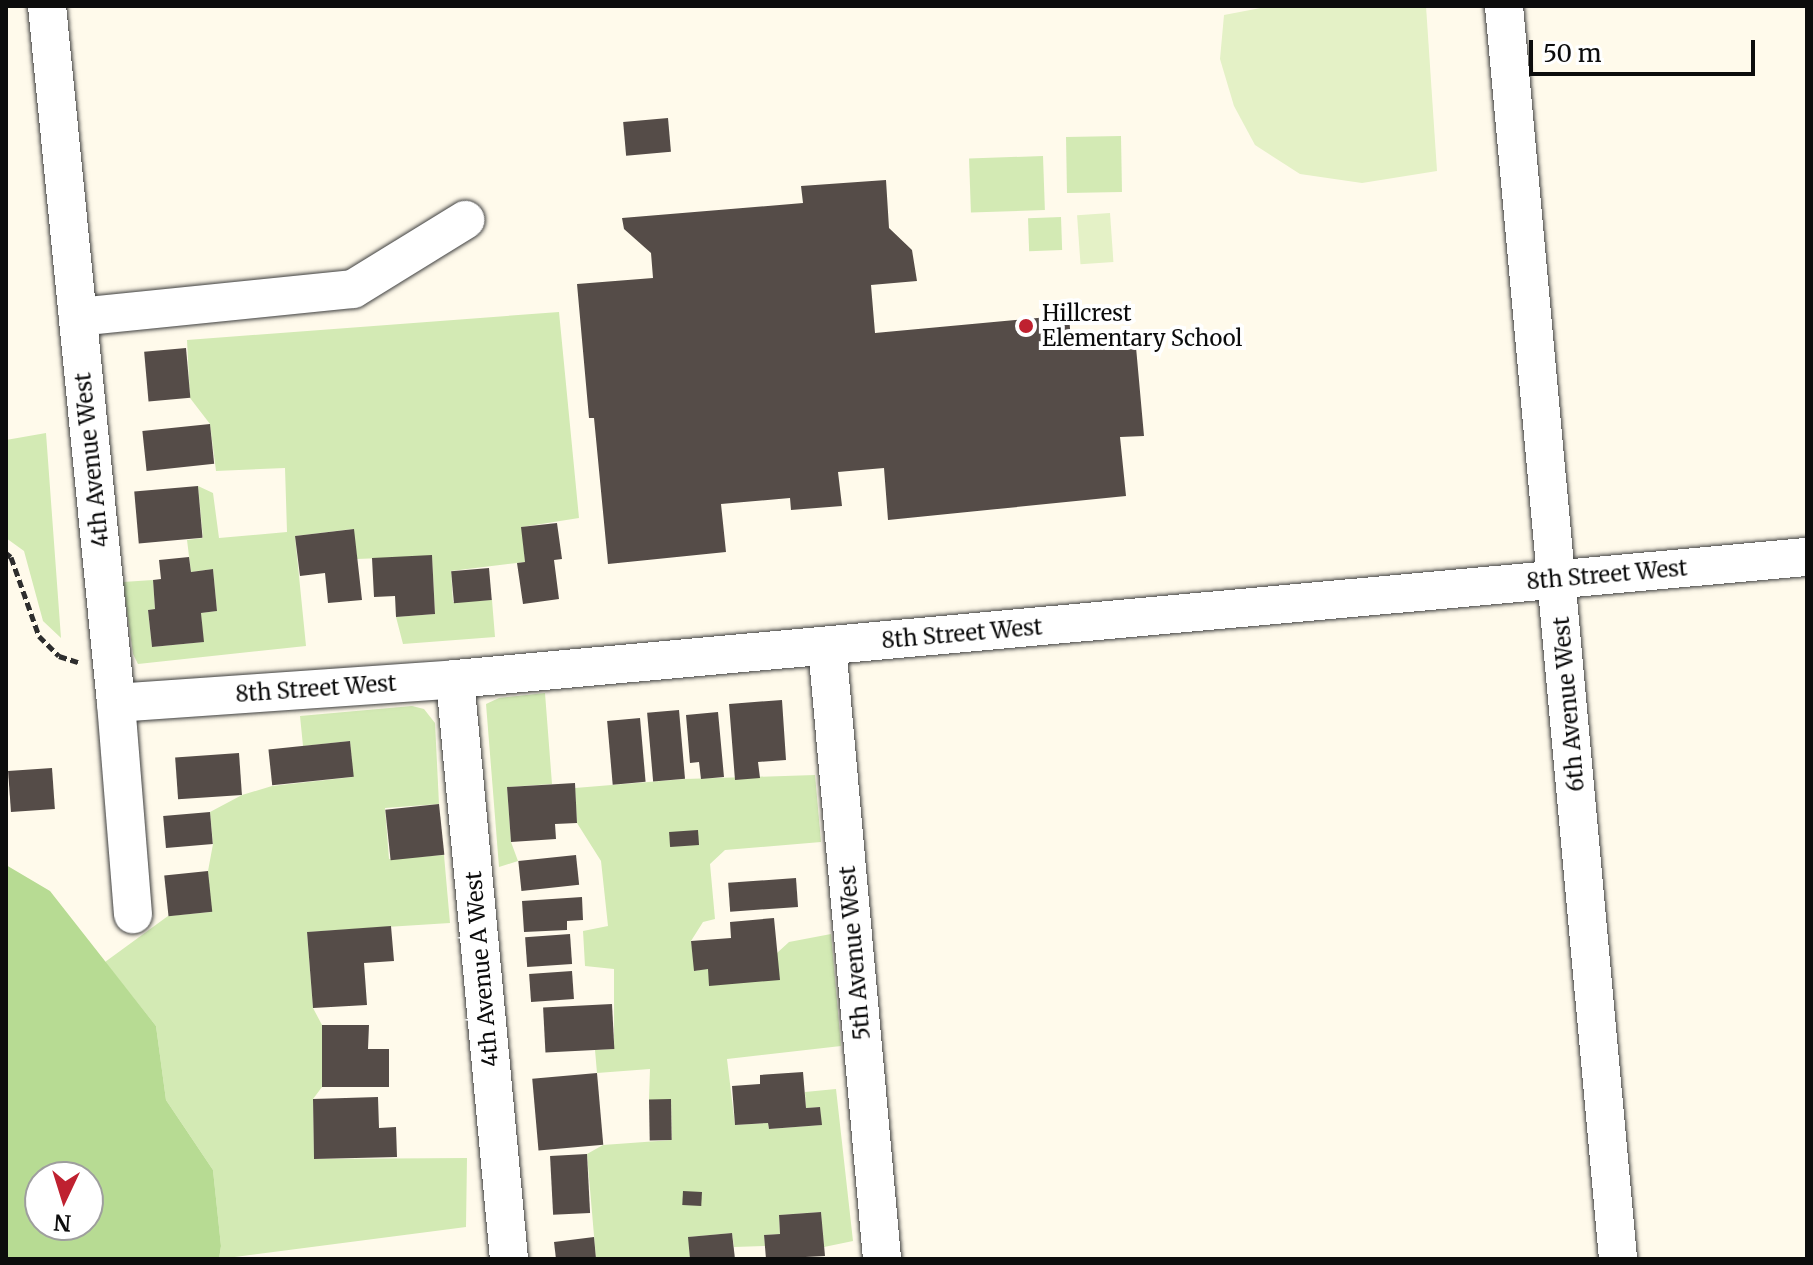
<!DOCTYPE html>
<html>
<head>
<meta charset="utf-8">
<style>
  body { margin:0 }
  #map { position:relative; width:1813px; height:1265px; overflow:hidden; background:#fffaeb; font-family:Merriweather,serif }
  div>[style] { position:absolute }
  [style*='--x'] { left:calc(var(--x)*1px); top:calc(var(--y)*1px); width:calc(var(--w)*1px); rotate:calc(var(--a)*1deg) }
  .green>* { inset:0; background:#d3eab4; transform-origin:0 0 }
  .forest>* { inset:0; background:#b7db93 }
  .pitch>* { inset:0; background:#e4f1c6; transform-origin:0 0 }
  .building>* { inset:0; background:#554c48; transform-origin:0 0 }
  .path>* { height:5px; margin-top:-2.5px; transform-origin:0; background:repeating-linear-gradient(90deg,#2e2e2e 0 8px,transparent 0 12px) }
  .roads { filter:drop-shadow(0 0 2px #3f3f3f) drop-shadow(0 0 2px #3f3f3f) }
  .minor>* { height:38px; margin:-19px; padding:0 19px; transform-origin:19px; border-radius:19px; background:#fff }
  .dots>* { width:22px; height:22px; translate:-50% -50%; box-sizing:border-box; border:4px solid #fff; border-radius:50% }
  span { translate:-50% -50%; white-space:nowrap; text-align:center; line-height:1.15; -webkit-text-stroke:8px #fff; paint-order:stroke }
  .poi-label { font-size:22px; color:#0c0c0c }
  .left { translate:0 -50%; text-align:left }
  .street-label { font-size:22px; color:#0c0c0c }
  .frame { position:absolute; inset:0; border:8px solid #0c0c0c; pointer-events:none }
  .north { position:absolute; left:24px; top:1161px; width:80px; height:80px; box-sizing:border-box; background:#fff; border:2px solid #9e9e9e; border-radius:50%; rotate:184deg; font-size:22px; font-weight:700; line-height:32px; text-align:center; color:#0c0c0c }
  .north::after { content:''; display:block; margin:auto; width:28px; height:36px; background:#bf2130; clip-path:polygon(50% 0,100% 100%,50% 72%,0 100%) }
  .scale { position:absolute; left:1529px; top:40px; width:226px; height:36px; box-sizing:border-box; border:4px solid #0c0c0c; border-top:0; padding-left:10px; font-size:24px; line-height:28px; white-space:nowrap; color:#0c0c0c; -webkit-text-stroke:6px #fff; paint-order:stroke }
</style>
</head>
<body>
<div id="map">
  <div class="green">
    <i style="left:1121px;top:136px;width:56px;height:55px;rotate:89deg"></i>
    <i style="left:1043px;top:156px;width:54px;height:74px;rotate:88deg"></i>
    <i style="left:1061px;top:217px;width:33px;height:33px;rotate:88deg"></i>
    <i style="clip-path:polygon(559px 312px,579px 518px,522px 527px,525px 562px,451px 571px,453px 602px,492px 600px,495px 637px,403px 644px,396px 617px,435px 614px,432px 556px,357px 559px,353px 529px,295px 536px,306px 646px,138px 664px,133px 654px,123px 582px,153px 580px,155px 609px,148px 610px,152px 647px,203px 642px,201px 613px,217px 611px,213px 569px,191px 572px,187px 540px,203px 538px,198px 486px,213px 493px,219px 538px,287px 532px,285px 468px,216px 471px,210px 424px,190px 398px,187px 340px)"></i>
    <i style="clip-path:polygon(46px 433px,61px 638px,43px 621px,24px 551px,6px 538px,6px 440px)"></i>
    <i style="clip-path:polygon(545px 693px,552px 784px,507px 787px,511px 842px,518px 861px,499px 867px,486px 704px,499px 698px)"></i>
    <i style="clip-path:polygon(412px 706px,424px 709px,435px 723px,439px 804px,385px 808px,389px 859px,444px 855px,450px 923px,307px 932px,313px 1008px,322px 1025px,322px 1087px,313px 1099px,314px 1159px,467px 1158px,466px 1227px,219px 1259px,221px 1246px,213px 1170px,166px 1100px,156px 1026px,105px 962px,168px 916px,211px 912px,208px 871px,213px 844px,210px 812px,242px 795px,272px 786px,353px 777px,350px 741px,303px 746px,300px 716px)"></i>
    <i style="clip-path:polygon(815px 775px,821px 842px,725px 850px,710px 864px,715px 919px,703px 922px,691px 941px,695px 971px,777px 953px,789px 942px,831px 934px,841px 1046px,727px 1059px,735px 1125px,768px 1123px,769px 1129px,821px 1125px,820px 1107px,806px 1108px,805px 1092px,836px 1089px,853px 1241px,824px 1247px,821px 1212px,779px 1215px,780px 1234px,764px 1235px,765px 1246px,734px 1247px,732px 1233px,689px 1237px,690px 1259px,596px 1259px,587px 1154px,603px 1145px,672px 1140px,671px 1100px,649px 1100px,650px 1069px,597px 1073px,595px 1050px,614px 1049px,614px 969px,585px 966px,583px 931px,608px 926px,601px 861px,577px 823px,575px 788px,685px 779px)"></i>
  </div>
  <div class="forest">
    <i style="clip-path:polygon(evenodd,6px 865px,50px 891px,156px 1026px,166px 1100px,213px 1170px,221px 1246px,219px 1259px,6px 1259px,6px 865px,40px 1177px,88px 1177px,88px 1225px,40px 1225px,40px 1177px)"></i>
  </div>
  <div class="pitch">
    <i style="clip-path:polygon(1271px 6px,1426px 6px,1437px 171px,1362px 183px,1300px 174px,1255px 145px,1234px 106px,1220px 59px,1224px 15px)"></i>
    <i style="left:1110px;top:213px;width:49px;height:33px;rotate:86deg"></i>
  </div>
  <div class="building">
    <i style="left:668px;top:118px;width:34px;height:45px;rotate:85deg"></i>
    <i style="clip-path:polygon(886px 180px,889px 228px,912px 250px,917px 281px,871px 285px,875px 333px,1069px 315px,1071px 342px,1135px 336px,1144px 436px,1120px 437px,1126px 496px,888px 520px,884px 468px,838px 472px,842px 506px,791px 510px,790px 498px,721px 504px,726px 552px,608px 564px,594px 418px,589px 418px,577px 284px,653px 278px,651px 253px,624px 229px,622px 218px,803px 203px,801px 186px)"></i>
    <i style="left:186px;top:348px;width:50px;height:42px;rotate:85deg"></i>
    <i style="left:210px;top:424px;width:40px;height:68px;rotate:84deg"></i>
    <i style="left:198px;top:486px;width:52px;height:64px;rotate:85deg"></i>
    <i style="clip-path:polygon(557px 523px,562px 559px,554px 560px,559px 599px,523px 604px,517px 563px,525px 562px,521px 527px)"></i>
    <i style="clip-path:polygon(354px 529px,362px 600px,328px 603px,325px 573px,300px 576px,295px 536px)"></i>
    <i style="clip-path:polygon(432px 555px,435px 614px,396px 617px,395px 596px,374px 597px,372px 558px)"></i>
    <i style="clip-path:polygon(189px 557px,191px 572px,213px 569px,217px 611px,201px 613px,204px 642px,152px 647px,148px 610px,155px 609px,153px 580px,161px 579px,159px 560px)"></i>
    <i style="left:489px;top:568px;width:32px;height:38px;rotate:85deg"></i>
    <i style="clip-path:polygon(782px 700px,786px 760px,758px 762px,760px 778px,735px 780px,729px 704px)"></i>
    <i style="left:679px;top:710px;width:69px;height:32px;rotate:85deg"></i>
    <i style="clip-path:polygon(718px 712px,724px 777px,701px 779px,699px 762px,690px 763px,686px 715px)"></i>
    <i style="left:640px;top:718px;width:64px;height:33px;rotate:85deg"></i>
    <i style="left:350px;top:741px;width:36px;height:82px;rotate:84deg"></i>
    <i style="left:239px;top:753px;width:42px;height:64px;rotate:86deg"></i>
    <i style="left:52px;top:768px;width:41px;height:44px;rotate:86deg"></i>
    <i style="clip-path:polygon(575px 783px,577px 823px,555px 824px,556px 839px,511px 842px,507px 787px)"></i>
    <i style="left:439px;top:804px;width:51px;height:54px;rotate:84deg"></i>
    <i style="left:210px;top:812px;width:32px;height:47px;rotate:85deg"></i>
    <i style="left:698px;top:830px;width:15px;height:29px;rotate:86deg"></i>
    <i style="left:576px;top:855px;width:30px;height:58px;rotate:84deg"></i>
    <i style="left:208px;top:871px;width:41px;height:44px;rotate:84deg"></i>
    <i style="left:796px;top:878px;width:29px;height:68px;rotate:86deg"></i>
    <i style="clip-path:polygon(582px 897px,583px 920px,567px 921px,567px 930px,524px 932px,522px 901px)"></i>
    <i style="clip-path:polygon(774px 918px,780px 980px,709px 986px,708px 969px,694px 971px,691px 941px,731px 938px,730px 922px)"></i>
    <i style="clip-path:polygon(391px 926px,394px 961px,364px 963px,367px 1005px,313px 1008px,307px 932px)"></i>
    <i style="left:570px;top:934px;width:30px;height:45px;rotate:86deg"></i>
    <i style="left:572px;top:971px;width:28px;height:43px;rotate:86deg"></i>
    <i style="left:612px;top:1004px;width:45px;height:69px;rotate:87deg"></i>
    <i style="clip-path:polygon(322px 1025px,369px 1025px,368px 1049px,389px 1049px,389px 1087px,322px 1087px)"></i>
    <i style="clip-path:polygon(803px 1072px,806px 1108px,820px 1107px,822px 1125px,769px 1129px,768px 1123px,735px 1125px,732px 1086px,760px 1084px,760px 1075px)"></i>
    <i style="left:597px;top:1073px;width:72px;height:65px;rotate:85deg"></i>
    <i style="clip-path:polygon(378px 1097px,379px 1128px,396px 1127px,397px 1157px,314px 1159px,313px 1099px)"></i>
    <i style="left:671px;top:1099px;width:41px;height:22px;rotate:89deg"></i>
    <i style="left:587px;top:1154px;width:59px;height:37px;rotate:87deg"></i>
    <i style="left:683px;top:1191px;width:19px;height:14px;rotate:3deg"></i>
    <i style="clip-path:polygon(821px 1212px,825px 1256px,766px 1259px,764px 1235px,780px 1234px,779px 1215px)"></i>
    <i style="clip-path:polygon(732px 1233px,735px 1259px,690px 1259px,688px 1237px)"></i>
    <i style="clip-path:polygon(594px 1237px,596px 1259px,556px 1259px,554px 1242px)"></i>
  </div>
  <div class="path">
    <i style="--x:6;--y:553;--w:6;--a:39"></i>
    <i style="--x:11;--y:557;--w:84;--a:70.5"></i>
    <i style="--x:39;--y:636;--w:28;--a:45"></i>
    <i style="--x:59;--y:656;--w:20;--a:18"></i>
  </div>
  <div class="roads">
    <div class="minor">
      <i style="--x:47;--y:6;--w:700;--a:84.35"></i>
      <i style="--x:116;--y:703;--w:212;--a:85.4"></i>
      <i style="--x:1504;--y:6;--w:1258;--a:84.8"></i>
      <i style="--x:78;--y:317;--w:276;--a:-5.8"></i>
      <i style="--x:353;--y:289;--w:132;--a:-31.6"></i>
      <i style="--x:827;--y:646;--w:615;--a:84.87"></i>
      <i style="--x:455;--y:679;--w:583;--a:84.68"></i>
      <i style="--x:116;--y:703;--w:340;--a:-4"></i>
      <i style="--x:455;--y:679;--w:1357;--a:-5.16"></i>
    </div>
  </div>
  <div class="dots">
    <i style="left:1026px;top:326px;background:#bf2130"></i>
  </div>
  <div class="poi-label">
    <span class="left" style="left:1042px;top:326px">Hillcrest<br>Elementary School</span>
  </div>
  <div class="street-label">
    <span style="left:92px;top:460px;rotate:-96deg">4th Avenue West</span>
    <span style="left:1607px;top:575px;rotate:-5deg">8th Street West</span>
    <span style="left:962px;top:634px;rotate:-5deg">8th Street West</span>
    <span style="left:316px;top:689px;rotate:-4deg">8th Street West</span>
    <span style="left:1569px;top:704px;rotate:-95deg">6th Avenue West</span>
    <span style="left:855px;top:953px;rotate:-95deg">5th Avenue West</span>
    <span style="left:482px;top:969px;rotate:-95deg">4th Avenue A West</span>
  </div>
  <div class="frame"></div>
  <div class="north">N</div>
  <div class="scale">50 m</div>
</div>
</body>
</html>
